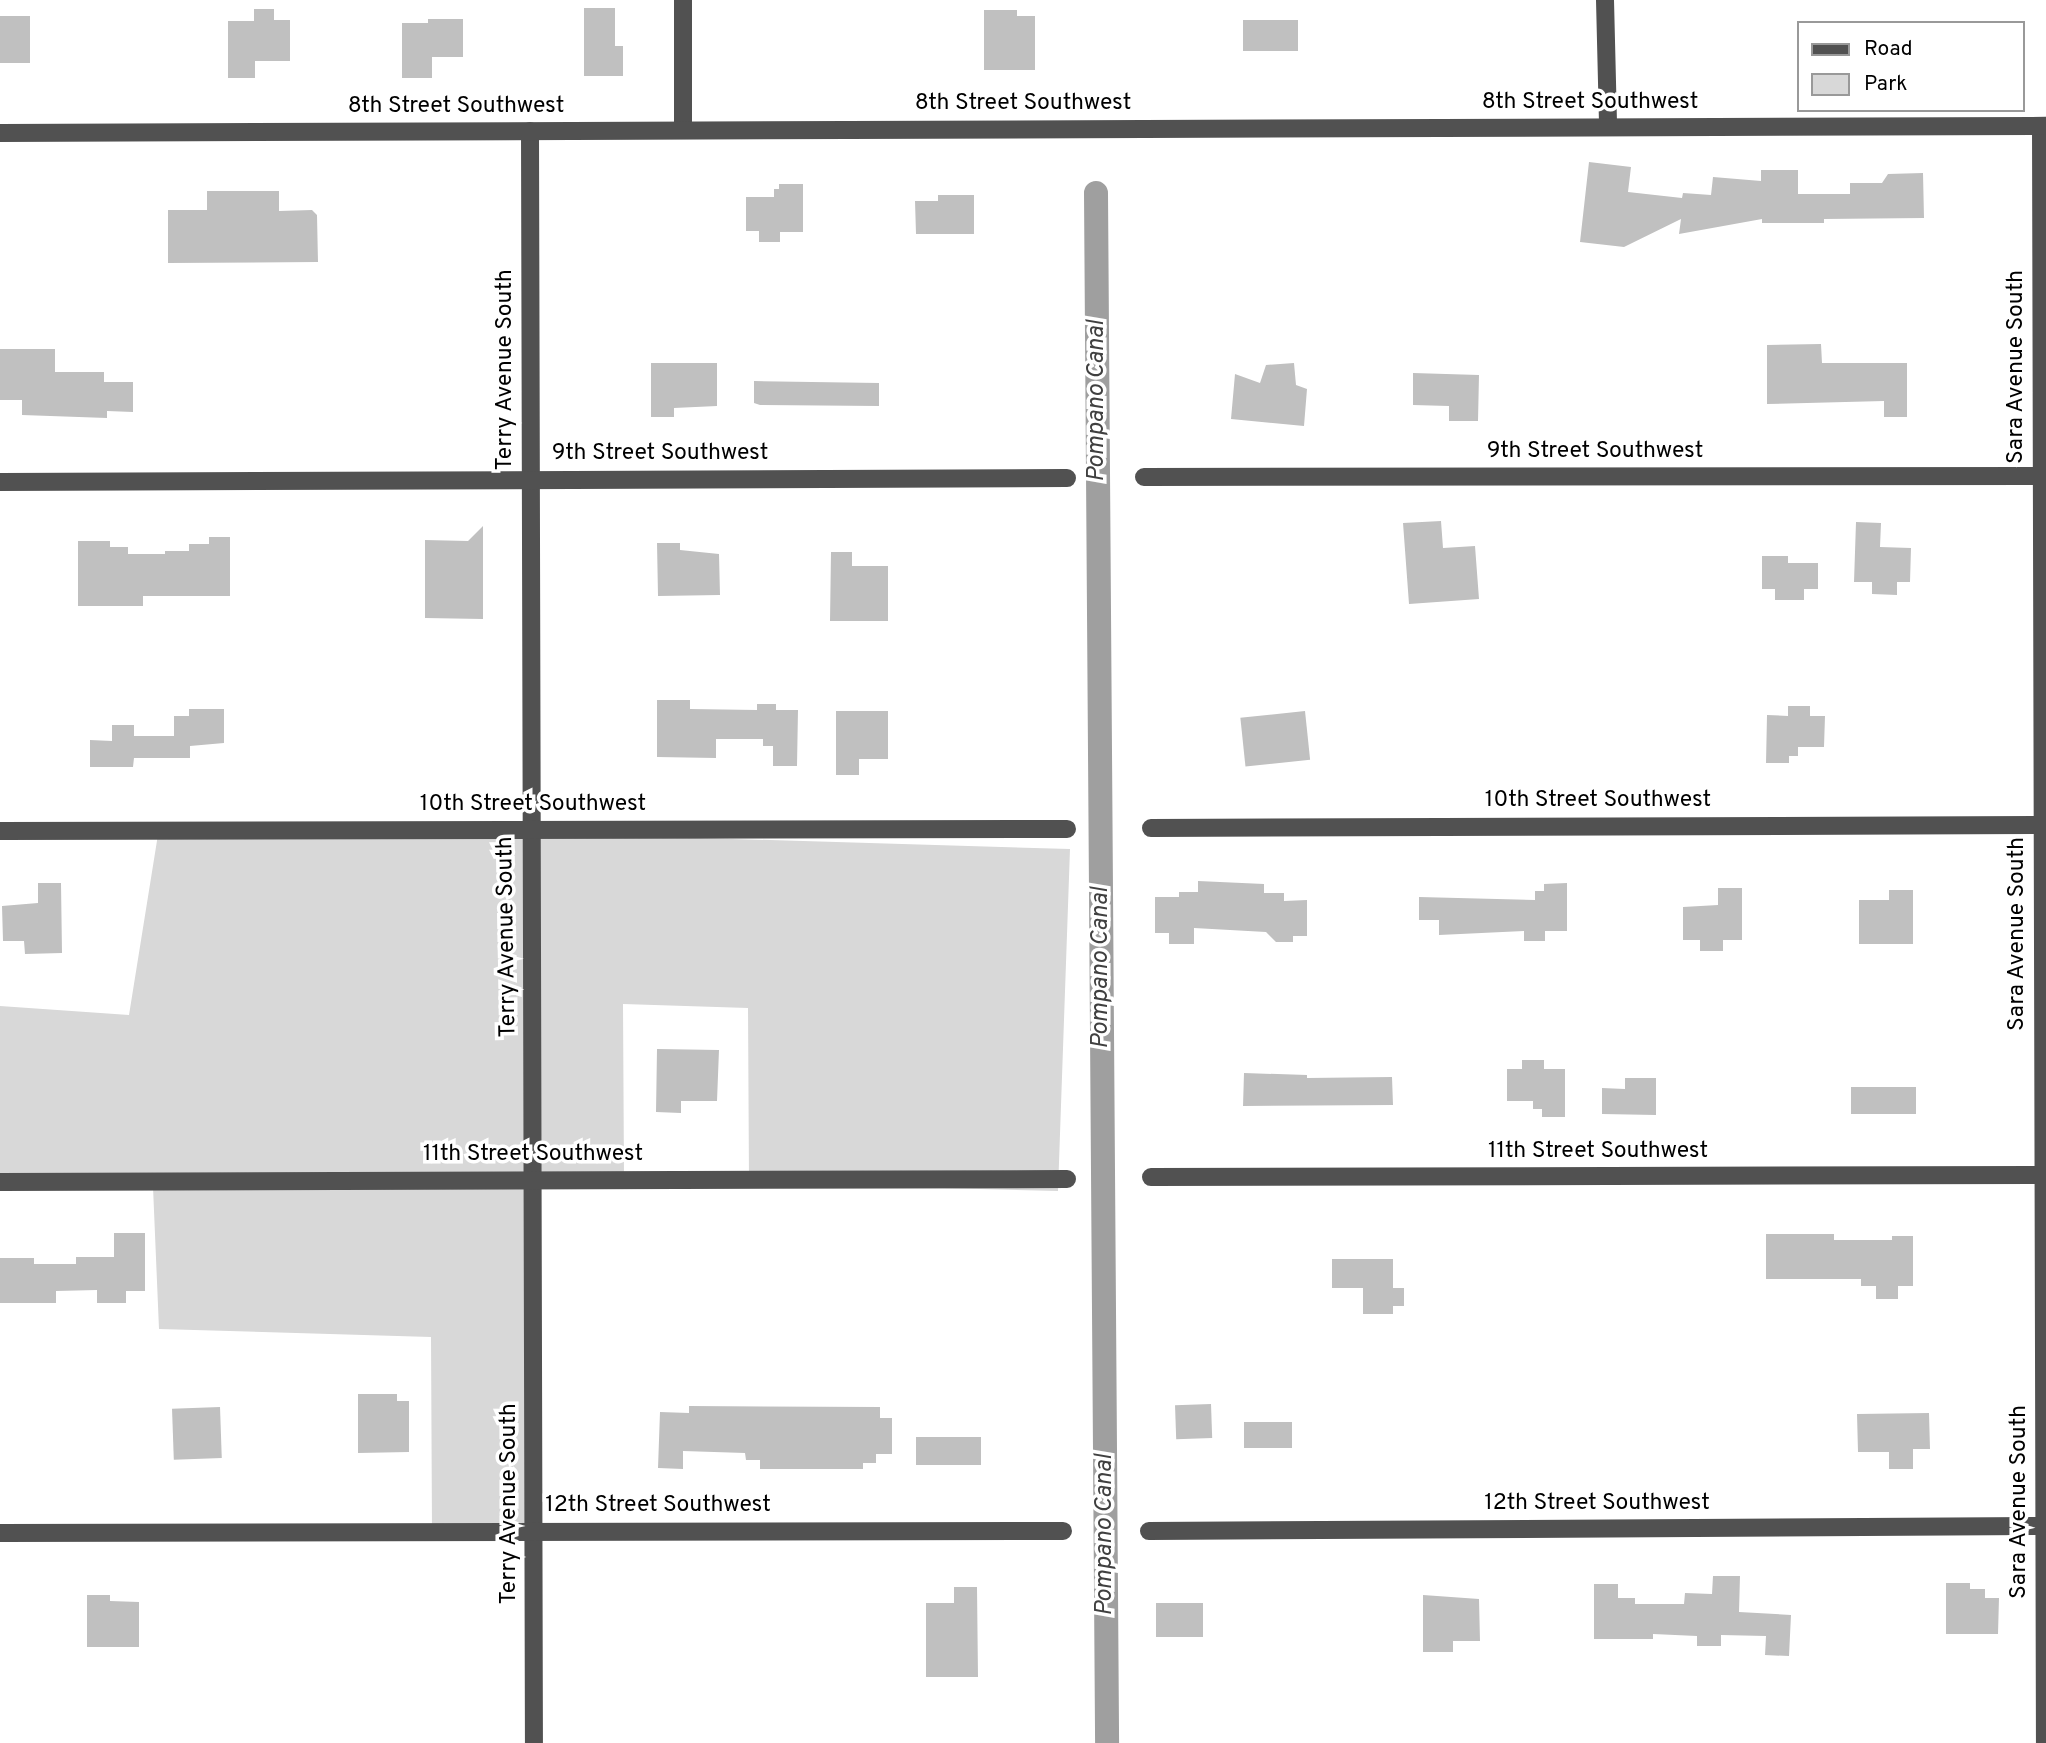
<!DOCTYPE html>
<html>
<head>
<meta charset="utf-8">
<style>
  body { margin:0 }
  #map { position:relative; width:2046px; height:1743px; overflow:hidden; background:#fff; font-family:Overpass,sans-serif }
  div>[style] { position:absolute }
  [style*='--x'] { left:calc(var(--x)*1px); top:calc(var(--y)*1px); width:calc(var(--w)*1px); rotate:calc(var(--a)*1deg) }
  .green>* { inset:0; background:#d8d8d8 }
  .canal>* { height:24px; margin:-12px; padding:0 12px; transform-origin:12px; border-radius:12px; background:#9f9f9f }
  .building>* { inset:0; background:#c0c0c0; transform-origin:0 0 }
  .minor>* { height:18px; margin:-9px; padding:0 9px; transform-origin:9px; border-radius:9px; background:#515151 }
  span { translate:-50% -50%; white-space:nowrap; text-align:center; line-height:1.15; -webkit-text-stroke:7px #fff; paint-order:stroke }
  .street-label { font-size:23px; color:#000 }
  .water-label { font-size:24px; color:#404040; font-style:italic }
  .legend { position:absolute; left:1797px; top:21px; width:228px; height:91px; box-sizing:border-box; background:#fff; border:2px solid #999; margin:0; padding:9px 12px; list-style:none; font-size:21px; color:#000 }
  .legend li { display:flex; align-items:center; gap:14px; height:35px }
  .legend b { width:35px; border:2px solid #999 }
</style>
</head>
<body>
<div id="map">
  <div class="green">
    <i style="clip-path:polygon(160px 822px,1070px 849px,1058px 1191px,749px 1183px,748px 1008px,623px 1004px,624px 1175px,533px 1175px,534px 1540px,432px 1531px,431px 1337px,159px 1329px,153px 1187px,0 1185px,0 1006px,129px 1015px)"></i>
  </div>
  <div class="canal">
    <i style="--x:1096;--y:193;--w:1550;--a:89.59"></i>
  </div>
  <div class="building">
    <i style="clip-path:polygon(584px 8px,615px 8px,615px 46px,623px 46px,623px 76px,584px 76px)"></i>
    <i style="clip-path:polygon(254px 9px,274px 9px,274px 20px,290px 20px,290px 61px,255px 61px,255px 78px,228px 78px,228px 21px,254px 21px)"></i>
    <i style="clip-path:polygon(984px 10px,1017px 10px,1017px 16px,1035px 16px,1035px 70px,984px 70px)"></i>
    <i style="left:0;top:16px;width:30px;height:47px"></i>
    <i style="clip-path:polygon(428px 19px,463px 19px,463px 57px,432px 57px,432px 78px,402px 78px,402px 23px,428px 23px)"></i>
    <i style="left:1243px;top:20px;width:55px;height:31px"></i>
    <i style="clip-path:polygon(1589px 162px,1631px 167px,1628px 192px,1682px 198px,1683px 193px,1711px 195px,1713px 177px,1761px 181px,1761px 170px,1798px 170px,1798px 194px,1850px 194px,1850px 183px,1882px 183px,1888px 174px,1923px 173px,1924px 218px,1824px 219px,1824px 223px,1762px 223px,1762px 219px,1679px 234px,1681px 219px,1624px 247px,1580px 242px)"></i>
    <i style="clip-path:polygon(779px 184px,803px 184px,803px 232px,780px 232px,780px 242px,759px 242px,759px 231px,746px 231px,746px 197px,774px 197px,774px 189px,779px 189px)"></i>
    <i style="clip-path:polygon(207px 191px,279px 191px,279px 211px,312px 210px,317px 215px,318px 262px,168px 263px,168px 210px,207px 210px)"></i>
    <i style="clip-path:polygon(938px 195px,974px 195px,974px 234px,916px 234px,915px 201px,938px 201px)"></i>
    <i style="clip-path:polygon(1821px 344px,1822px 363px,1907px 363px,1907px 417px,1884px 417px,1884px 401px,1767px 404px,1767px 345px)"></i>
    <i style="clip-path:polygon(0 349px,55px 349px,55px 372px,104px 372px,104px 382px,133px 382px,133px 412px,107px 411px,107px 418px,22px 415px,22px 400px,0 400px)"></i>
    <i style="clip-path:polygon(651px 363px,717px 363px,717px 406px,674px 408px,674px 417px,651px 417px)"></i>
    <i style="clip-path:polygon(1294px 363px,1296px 385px,1307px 389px,1304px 426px,1231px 419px,1235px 374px,1260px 383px,1266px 365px)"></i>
    <i style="clip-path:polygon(1413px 373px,1479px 375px,1478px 421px,1449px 421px,1449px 406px,1413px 405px)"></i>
    <i style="clip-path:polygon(754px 381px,879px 383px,879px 406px,760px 405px,754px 403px)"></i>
    <i style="clip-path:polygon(1441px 521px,1443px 548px,1475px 546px,1479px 599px,1409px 604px,1403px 523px)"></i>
    <i style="clip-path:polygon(1856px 522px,1881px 523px,1880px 547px,1911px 548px,1910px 582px,1897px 582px,1897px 595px,1872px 594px,1872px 582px,1854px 582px)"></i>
    <i style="clip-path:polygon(483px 526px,483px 619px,425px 618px,425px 540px,468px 541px)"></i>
    <i style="clip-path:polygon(209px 537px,230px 537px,230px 596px,143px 596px,143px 606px,78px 606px,78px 541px,110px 541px,110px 547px,128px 547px,128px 554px,165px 554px,165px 551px,189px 551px,189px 544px,209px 544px)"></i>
    <i style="clip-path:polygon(657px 543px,680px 543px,680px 550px,719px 554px,720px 595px,658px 596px)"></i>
    <i style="clip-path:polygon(831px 552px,852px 552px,852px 566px,888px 566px,888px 621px,830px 621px)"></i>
    <i style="clip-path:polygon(1762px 556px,1788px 556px,1788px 563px,1818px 563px,1818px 589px,1804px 589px,1804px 600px,1775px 600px,1775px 589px,1762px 589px)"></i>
    <i style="clip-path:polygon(657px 700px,690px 700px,690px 709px,757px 710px,757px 704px,776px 704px,776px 710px,798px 710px,797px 766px,773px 766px,773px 746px,763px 746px,763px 739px,716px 739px,716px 758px,657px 757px)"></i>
    <i style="clip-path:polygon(1788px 706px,1810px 706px,1810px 716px,1825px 716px,1824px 747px,1798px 747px,1798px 756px,1789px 756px,1789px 763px,1766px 763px,1767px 715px,1788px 716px)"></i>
    <i style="clip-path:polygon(189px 709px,224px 709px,224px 743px,190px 746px,190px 758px,134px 758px,133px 767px,90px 767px,90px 740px,112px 741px,112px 725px,134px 725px,134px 736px,174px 736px,174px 716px,189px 716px)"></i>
    <i style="clip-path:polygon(836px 711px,888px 711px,888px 759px,859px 759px,859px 775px,836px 775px)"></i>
    <i style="left:1305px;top:711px;width:49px;height:65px;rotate:84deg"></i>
    <i style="clip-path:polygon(1198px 881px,1264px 884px,1264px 893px,1284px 893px,1284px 901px,1307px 900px,1307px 936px,1293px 936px,1293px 942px,1276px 942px,1266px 932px,1194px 928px,1194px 944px,1169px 944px,1169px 933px,1155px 933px,1155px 897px,1179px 897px,1179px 892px,1198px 892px)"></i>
    <i style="clip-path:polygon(38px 883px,61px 883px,62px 953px,25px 954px,24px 941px,3px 941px,2px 906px,38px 903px)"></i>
    <i style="clip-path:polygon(1567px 883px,1567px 931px,1545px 931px,1545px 941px,1524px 941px,1524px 931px,1439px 935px,1439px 920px,1419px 920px,1419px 897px,1535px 900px,1535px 891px,1544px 891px,1544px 884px)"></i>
    <i style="clip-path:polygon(1718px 888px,1742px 888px,1742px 940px,1723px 940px,1723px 951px,1700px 951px,1700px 940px,1683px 940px,1683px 907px,1718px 905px)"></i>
    <i style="clip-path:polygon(1889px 890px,1913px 890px,1913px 944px,1859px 944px,1859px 900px,1889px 900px)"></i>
    <i style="clip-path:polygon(657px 1049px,719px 1050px,717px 1101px,681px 1101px,681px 1113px,656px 1112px)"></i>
    <i style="clip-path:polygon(1522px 1060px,1544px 1060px,1544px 1069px,1565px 1069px,1565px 1117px,1542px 1117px,1542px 1109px,1533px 1109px,1533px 1101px,1507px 1101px,1507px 1069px,1522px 1069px)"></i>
    <i style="clip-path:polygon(1244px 1073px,1307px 1075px,1307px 1078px,1392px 1077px,1393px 1105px,1243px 1106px)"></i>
    <i style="clip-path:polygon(1625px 1078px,1656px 1078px,1656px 1115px,1602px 1114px,1602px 1088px,1625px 1089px)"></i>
    <i style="left:1851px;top:1087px;width:65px;height:27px"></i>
    <i style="clip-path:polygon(114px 1233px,145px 1233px,145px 1291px,126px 1291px,126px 1303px,97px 1303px,97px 1290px,56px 1291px,56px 1303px,0 1303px,0 1258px,34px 1258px,34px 1264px,76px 1264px,76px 1257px,114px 1257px)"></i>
    <i style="clip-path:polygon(1766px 1234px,1834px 1234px,1834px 1240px,1892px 1240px,1892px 1236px,1913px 1236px,1913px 1286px,1898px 1286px,1898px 1299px,1876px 1299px,1876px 1286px,1861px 1286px,1861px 1279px,1766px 1279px)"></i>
    <i style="clip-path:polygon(1332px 1259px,1393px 1259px,1393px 1288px,1404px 1288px,1404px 1306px,1393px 1306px,1393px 1314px,1363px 1314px,1363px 1288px,1332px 1288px)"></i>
    <i style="clip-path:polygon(358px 1394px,397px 1394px,397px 1401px,409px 1401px,409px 1452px,358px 1453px)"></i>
    <i style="left:1211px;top:1404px;width:34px;height:36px;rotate:88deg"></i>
    <i style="clip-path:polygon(689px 1406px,880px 1407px,880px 1418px,892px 1418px,892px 1454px,876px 1454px,876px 1463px,863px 1463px,863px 1469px,760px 1469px,760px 1460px,746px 1460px,745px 1453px,683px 1451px,683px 1469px,658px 1468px,660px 1412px,689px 1413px)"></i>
    <i style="left:220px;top:1407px;width:51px;height:48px;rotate:88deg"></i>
    <i style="clip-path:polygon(1929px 1413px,1930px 1449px,1913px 1449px,1913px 1469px,1889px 1469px,1889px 1452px,1858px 1452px,1857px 1414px)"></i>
    <i style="left:1244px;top:1422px;width:48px;height:26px"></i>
    <i style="left:916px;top:1437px;width:65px;height:28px"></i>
    <i style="clip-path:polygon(1713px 1576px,1740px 1576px,1739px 1612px,1791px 1615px,1789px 1656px,1765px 1655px,1766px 1636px,1721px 1635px,1721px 1646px,1697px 1646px,1697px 1636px,1653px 1634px,1653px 1639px,1594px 1639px,1594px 1584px,1618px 1584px,1618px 1598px,1635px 1598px,1635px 1604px,1684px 1604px,1685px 1593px,1712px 1594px)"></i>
    <i style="clip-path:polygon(1946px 1583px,1970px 1583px,1970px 1589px,1985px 1589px,1985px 1598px,1999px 1598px,1998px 1634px,1946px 1634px)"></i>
    <i style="clip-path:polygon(954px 1587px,977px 1587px,978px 1677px,926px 1677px,926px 1603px,954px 1603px)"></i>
    <i style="clip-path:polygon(87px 1595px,110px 1595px,110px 1601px,139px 1602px,139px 1647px,87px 1647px)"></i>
    <i style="clip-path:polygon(1423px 1595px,1479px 1599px,1480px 1641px,1453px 1641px,1453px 1652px,1423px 1652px)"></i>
    <i style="left:1203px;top:1603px;width:34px;height:47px;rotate:90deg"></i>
  </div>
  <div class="minor">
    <i style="--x:1605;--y:0;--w:127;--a:88.6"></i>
    <i style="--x:2041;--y:126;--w:1617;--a:89.86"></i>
    <i style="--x:683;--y:130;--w:130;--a:-90"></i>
    <i style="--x:530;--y:131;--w:1612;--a:89.86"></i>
    <i style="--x:0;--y:133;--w:2046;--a:-0.2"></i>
    <i style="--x:1144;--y:477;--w:902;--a:-0.06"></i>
    <i style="--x:0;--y:482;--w:1067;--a:-0.21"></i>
    <i style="--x:1151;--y:828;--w:895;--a:-0.19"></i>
    <i style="--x:0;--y:831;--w:1067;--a:-0.11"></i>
    <i style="--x:1151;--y:1177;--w:895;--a:-0.13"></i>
    <i style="--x:0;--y:1182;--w:1067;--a:-0.16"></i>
    <i style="--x:1149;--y:1531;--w:897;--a:-0.32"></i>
    <i style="--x:0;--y:1533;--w:1063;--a:-0.11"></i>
  </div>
  <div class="street-label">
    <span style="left:1590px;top:103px">8th Street Southwest</span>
    <span style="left:1023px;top:104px">8th Street Southwest</span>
    <span style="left:456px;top:107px">8th Street Southwest</span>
    <span style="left:2017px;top:367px;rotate:-90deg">Sara Avenue South</span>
    <span style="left:506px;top:370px;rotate:-90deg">Terry Avenue South</span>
    <span style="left:1595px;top:452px">9th Street Southwest</span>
    <span style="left:660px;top:454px">9th Street Southwest</span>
    <span style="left:1598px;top:801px">10th Street Southwest</span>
    <span style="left:533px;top:805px">10th Street Southwest</span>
    <span style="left:2018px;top:934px;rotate:-90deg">Sara Avenue South</span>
    <span style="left:508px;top:937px;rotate:-91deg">Terry Avenue South</span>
    <span style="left:1598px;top:1152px">11th Street Southwest</span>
    <span style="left:533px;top:1155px">11th Street Southwest</span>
    <span style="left:2020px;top:1502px;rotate:-90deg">Sara Avenue South</span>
    <span style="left:510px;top:1504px;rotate:-90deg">Terry Avenue South</span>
    <span style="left:1597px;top:1504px">12th Street Southwest</span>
    <span style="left:658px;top:1506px">12th Street Southwest</span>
  </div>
  <div class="water-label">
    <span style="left:1098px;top:401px;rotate:-90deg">Pompano Canal</span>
    <span style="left:1102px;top:968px;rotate:-90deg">Pompano Canal</span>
    <span style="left:1106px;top:1535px;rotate:-90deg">Pompano Canal</span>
  </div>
  <ul class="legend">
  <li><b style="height:9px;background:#515151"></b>Road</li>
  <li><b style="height:19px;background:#d8d8d8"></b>Park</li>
  </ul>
</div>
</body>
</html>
